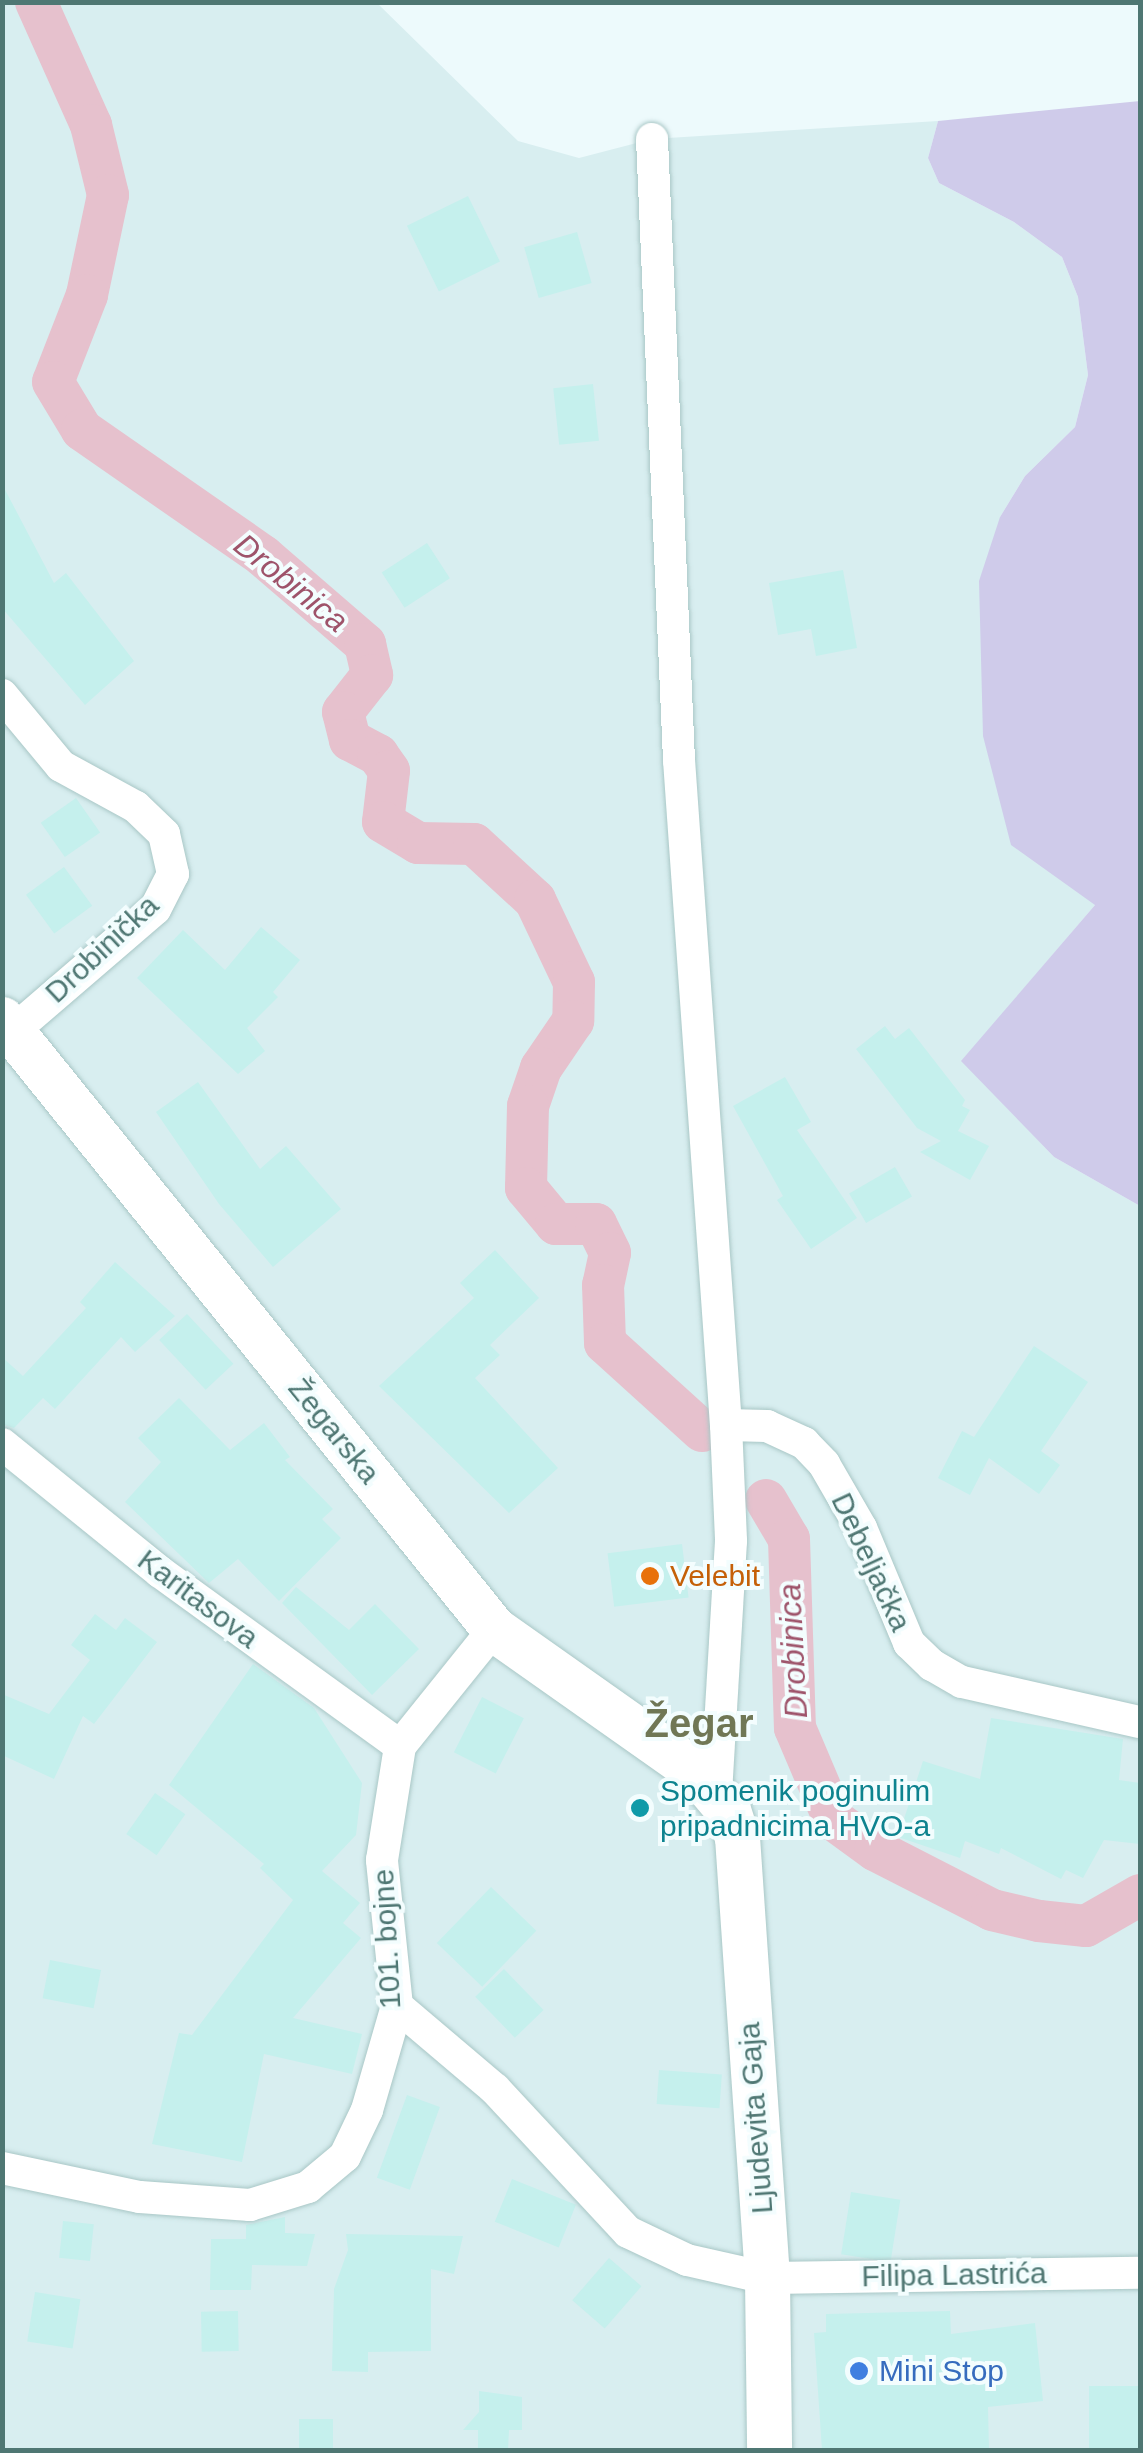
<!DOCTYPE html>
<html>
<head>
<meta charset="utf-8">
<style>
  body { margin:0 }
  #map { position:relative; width:1143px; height:2453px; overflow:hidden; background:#edfafc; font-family:Helvetica,sans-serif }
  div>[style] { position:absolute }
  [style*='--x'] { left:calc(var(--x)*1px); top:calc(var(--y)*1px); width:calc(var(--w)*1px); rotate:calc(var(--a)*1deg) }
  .residential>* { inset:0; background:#d8eef0 }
  .green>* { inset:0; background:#cfcbea }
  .canal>* { height:42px; margin:-21px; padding:0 21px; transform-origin:21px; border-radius:21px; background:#e6c1cd }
  .building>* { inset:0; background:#c5f0ed; transform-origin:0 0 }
  .roads { filter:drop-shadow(0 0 2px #a9c7c6) drop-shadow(0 0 2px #a9c7c6) }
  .street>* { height:32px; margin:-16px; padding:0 16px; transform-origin:16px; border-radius:16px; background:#fff }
  .secondary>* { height:45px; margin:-22.5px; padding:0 22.5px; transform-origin:22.5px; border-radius:22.5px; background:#fff }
  .dots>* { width:28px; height:28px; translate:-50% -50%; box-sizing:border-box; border:5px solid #f3fdfe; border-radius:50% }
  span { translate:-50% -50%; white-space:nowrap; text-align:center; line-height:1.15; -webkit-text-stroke:8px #f3fdfe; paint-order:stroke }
  .street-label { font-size:30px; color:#4f7773 }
  .food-label { font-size:30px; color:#c56008 }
  .left { translate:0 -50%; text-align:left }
  .culture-label { font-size:30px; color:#0d838f }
  .shop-label { font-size:30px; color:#366cbe }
  .water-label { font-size:32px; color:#9e536a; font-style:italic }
  .district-label { font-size:40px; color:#707755; font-weight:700 }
  .frame { position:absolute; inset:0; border:5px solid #4f7773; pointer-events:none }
</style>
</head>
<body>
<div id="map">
  <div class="residential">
    <i style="clip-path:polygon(3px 3px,377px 3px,518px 141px,579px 158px,652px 139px,938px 121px,928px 158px,939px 183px,1014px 222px,1062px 257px,1078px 297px,1088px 375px,1075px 427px,1025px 476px,1000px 517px,1095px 905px,962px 1061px,1054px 1157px,1140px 1206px,1140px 2450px,3px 2450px)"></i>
  </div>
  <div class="green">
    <i style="clip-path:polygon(1140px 101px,1140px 1206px,1054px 1157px,961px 1061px,1095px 905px,1011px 845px,983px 736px,979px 581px,1000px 517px,1025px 476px,1075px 427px,1088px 375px,1078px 297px,1062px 257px,1014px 222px,939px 183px,928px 158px,938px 121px)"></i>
  </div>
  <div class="canal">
    <i style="--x:36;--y:2;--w:135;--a:65.9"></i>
    <i style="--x:91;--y:125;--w:72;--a:76.3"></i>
    <i style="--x:108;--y:195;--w:102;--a:101.9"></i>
    <i style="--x:87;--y:295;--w:93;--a:111.3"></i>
    <i style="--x:53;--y:382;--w:56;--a:58.9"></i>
    <i style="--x:82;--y:430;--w:221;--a:34.8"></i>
    <i style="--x:263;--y:556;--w:135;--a:40.8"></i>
    <i style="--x:365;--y:644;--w:32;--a:77"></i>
    <i style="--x:372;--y:675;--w:47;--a:128.1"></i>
    <i style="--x:343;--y:712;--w:29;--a:76"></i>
    <i style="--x:350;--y:740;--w:32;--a:28"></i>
    <i style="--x:378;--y:755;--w:19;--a:55"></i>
    <i style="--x:389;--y:771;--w:51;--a:96.7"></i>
    <i style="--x:383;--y:822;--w:41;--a:31"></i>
    <i style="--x:418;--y:843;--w:56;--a:1"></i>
    <i style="--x:474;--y:844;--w:83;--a:42.6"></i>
    <i style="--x:535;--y:900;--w:91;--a:64.6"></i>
    <i style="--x:574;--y:982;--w:39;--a:91"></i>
    <i style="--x:573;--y:1021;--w:57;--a:124.2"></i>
    <i style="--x:541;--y:1068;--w:40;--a:108.9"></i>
    <i style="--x:528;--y:1106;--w:82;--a:91.4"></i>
    <i style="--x:526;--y:1188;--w:47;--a:50.2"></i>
    <i style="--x:556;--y:1224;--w:40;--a:0"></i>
    <i style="--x:596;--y:1224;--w:32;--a:64"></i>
    <i style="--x:610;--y:1253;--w:33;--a:102"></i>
    <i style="--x:603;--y:1285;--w:58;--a:88"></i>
    <i style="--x:605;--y:1343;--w:131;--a:42.2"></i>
    <i style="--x:766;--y:1500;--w:45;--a:59.5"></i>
    <i style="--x:789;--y:1539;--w:189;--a:88.2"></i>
    <i style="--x:795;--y:1728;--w:100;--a:67"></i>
    <i style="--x:834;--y:1820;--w:51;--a:36.2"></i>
    <i style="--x:875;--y:1850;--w:131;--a:27.1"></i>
    <i style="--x:992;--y:1910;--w:48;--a:13.2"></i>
    <i style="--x:1039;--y:1921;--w:47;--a:6.1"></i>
    <i style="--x:1086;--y:1926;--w:62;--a:-29.9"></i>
  </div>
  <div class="building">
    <i style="left:468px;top:196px;width:73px;height:68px;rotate:64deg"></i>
    <i style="left:577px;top:232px;width:53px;height:55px;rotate:74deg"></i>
    <i style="left:593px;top:384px;width:57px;height:40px;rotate:84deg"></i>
    <i style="clip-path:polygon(2px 484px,54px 583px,66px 573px,134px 661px,85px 705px,2px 608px)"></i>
    <i style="left:427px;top:543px;width:42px;height:54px;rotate:57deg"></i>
    <i style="clip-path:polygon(843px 570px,857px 648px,816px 656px,811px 629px,778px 635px,769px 583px)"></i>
    <i style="left:76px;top:798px;width:42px;height:43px;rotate:55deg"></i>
    <i style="left:64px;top:867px;width:48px;height:47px;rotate:54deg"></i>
    <i style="clip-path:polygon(261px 927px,300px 960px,273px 992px,278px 997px,247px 1028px,265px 1051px,238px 1074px,137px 978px,183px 930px,225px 970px)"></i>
    <i style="clip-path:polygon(885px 1026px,895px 1039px,909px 1028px,965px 1100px,962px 1106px,970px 1110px,958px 1131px,989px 1146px,970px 1180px,920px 1152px,941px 1141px,917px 1128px,856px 1049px)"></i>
    <i style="clip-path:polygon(785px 1077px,811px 1122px,797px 1130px,857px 1218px,811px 1249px,777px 1200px,783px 1196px,733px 1106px)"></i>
    <i style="clip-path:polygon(198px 1082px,260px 1169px,286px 1146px,341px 1209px,273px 1267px,219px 1204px,156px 1112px)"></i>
    <i style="left:895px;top:1167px;width:34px;height:53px;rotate:60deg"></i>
    <i style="clip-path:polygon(495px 1250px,539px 1298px,490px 1345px,500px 1355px,475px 1378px,558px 1468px,509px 1513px,379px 1386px,474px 1298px,460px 1283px)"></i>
    <i style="clip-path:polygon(115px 1262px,175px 1316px,135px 1352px,121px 1337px,55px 1409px,43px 1398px,14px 1428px,2px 1424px,2px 1357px,23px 1376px,86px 1308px,80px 1302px)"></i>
    <i style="left:187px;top:1314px;width:68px;height:38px;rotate:47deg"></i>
    <i style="clip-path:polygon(1034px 1346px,1088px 1382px,1041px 1451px,1060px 1465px,1039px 1494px,989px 1458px,970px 1495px,938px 1478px,962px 1431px,974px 1437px)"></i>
    <i style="clip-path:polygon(179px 1398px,230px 1450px,264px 1423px,290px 1457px,285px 1460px,333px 1509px,322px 1519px,341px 1538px,279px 1601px,238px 1559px,209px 1583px,125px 1502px,161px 1462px,138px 1438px)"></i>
    <i style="left:682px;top:1544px;width:54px;height:75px;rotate:83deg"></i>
    <i style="clip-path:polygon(296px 1587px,349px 1630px,375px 1604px,419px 1649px,372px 1695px,282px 1603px)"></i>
    <i style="clip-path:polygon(95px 1614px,116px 1630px,125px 1618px,157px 1642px,94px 1724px,83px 1716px,54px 1779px,2px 1755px,2px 1694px,49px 1714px,90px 1660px,71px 1645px)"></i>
    <i style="clip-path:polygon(253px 1664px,314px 1708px,362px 1783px,356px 1835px,322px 1871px,360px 1903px,343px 1923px,361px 1938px,293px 2018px,362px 2034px,352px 2074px,264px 2054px,242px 2162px,152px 2144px,179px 2033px,192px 2035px,293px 1900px,260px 1868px,264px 1864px,169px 1785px)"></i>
    <i style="left:482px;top:1697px;width:47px;height:62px;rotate:27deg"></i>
    <i style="clip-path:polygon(991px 1718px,1123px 1739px,1119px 1780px,1140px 1783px,1140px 1844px,1104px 1840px,1083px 1878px,1066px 1870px,1061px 1879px,1001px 1848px,999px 1854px,965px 1841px,960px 1858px,898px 1837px,923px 1761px,980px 1779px)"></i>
    <i style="left:155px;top:1793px;width:37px;height:50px;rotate:35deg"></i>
    <i style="left:491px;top:1887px;width:63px;height:78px;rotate:44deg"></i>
    <i style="left:50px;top:1960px;width:52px;height:39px;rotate:11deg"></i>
    <i style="left:504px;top:1969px;width:57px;height:40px;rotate:46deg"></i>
    <i style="left:659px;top:2070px;width:63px;height:34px;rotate:4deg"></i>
    <i style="left:407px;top:2095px;width:35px;height:88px;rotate:20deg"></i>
    <i style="left:512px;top:2179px;width:69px;height:46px;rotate:22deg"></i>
    <i style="left:851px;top:2192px;width:50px;height:63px;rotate:9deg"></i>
    <i style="clip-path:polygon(285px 2217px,285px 2233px,315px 2234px,307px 2266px,252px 2265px,251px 2290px,210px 2290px,211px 2239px,246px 2239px,246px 2225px)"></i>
    <i style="left:63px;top:2221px;width:31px;height:37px;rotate:6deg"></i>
    <i style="clip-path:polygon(346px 2234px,463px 2236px,454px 2274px,431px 2269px,431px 2351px,368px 2352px,368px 2372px,332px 2371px,334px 2289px,348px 2250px)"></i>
    <i style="left:609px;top:2258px;width:43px;height:56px;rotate:41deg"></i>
    <i style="left:35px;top:2292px;width:46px;height:50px;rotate:9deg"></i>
    <i style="left:238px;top:2311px;width:40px;height:37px;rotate:89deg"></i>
    <i style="clip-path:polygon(950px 2311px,951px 2334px,1035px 2323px,1043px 2401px,988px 2407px,989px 2450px,822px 2450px,814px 2333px,826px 2332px,826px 2314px)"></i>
    <i style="left:1140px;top:2386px;width:64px;height:51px;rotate:90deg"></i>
    <i style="clip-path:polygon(479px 2391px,522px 2397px,522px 2430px,509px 2430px,508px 2450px,478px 2450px,478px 2430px,463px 2430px,479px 2412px)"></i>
    <i style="left:299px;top:2419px;width:34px;height:31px"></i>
  </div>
  <div class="roads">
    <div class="street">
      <i style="--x:652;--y:139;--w:622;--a:87.51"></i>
      <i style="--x:679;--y:760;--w:667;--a:85.96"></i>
      <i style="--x:726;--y:1425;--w:116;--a:87.5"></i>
      <i style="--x:731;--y:1541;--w:249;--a:93.4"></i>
      <i style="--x:2;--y:695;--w:92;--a:50.3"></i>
      <i style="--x:61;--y:766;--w:85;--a:28.7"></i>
      <i style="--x:136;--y:807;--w:39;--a:44"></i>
      <i style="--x:164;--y:834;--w:41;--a:77.3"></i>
      <i style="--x:173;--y:874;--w:39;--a:117"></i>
      <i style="--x:155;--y:909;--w:189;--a:139.3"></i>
      <i style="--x:726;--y:1425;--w:41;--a:1.4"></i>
      <i style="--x:767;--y:1426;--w:41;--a:24.7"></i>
      <i style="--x:804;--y:1443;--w:29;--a:46"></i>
      <i style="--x:824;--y:1464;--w:74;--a:60"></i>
      <i style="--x:861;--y:1528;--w:125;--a:67.3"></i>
      <i style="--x:909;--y:1643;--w:32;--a:44"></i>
      <i style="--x:932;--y:1665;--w:34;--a:30"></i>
      <i style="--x:962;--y:1682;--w:182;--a:12.7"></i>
      <i style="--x:2;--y:1444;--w:203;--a:39"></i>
      <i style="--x:160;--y:1572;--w:296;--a:35.9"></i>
      <i style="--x:397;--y:2006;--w:128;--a:40.3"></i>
      <i style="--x:495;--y:2089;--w:195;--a:47.1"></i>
      <i style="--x:628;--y:2232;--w:65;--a:25.4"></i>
      <i style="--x:687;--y:2260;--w:82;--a:12.7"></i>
      <i style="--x:767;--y:2278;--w:373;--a:-0.8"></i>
      <i style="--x:2;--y:2168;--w:141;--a:11.9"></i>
      <i style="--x:140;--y:2197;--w:110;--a:4.2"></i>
      <i style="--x:250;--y:2205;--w:61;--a:-17.2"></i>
      <i style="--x:308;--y:2187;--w:48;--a:-40"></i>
      <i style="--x:345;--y:2156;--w:51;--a:-64.4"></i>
      <i style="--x:367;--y:2110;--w:108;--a:-73.9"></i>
      <i style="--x:397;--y:2006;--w:147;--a:-95.9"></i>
      <i style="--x:382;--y:1860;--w:115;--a:-81"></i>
      <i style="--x:400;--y:1746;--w:150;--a:-51.2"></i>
    </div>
    <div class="secondary">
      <i style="--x:2;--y:1019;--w:784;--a:51.11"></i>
      <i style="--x:494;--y:1629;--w:246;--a:35.2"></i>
      <i style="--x:695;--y:1771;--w:51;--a:49.8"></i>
      <i style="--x:728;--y:1810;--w:28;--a:72"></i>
      <i style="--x:737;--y:1837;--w:442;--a:86.1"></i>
      <i style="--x:767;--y:2278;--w:172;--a:89.3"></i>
    </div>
  </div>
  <div class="dots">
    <i style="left:650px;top:1576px;background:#e8710a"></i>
    <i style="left:640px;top:1808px;background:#0f9aa8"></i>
    <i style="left:859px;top:2371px;background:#3f7fe0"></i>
  </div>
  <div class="street-label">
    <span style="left:102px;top:949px;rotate:-43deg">Drobinička</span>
    <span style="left:334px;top:1431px;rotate:51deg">Žegarska</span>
    <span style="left:871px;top:1562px;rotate:65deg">Debeljačka</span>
    <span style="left:198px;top:1599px;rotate:37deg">Karitasova</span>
    <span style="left:387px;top:1939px;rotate:-93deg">101. bojne</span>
    <span style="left:756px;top:2118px;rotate:-94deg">Ljudevita Gaja</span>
    <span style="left:954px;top:2275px;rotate:-1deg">Filipa Lastrića</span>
  </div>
  <div class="food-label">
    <span class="left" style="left:670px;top:1576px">Velebit</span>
  </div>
  <div class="culture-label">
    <span class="left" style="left:660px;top:1808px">Spomenik poginulim<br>pripadnicima HVO-a</span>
  </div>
  <div class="shop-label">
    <span class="left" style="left:879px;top:2371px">Mini Stop</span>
  </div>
  <div class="water-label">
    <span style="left:291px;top:583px;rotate:39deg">Drobinica</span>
    <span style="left:793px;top:1651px;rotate:-93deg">Drobinica</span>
  </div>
  <div class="district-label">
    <span style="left:699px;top:1723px">Žegar</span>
  </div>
  <div class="frame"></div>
</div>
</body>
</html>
